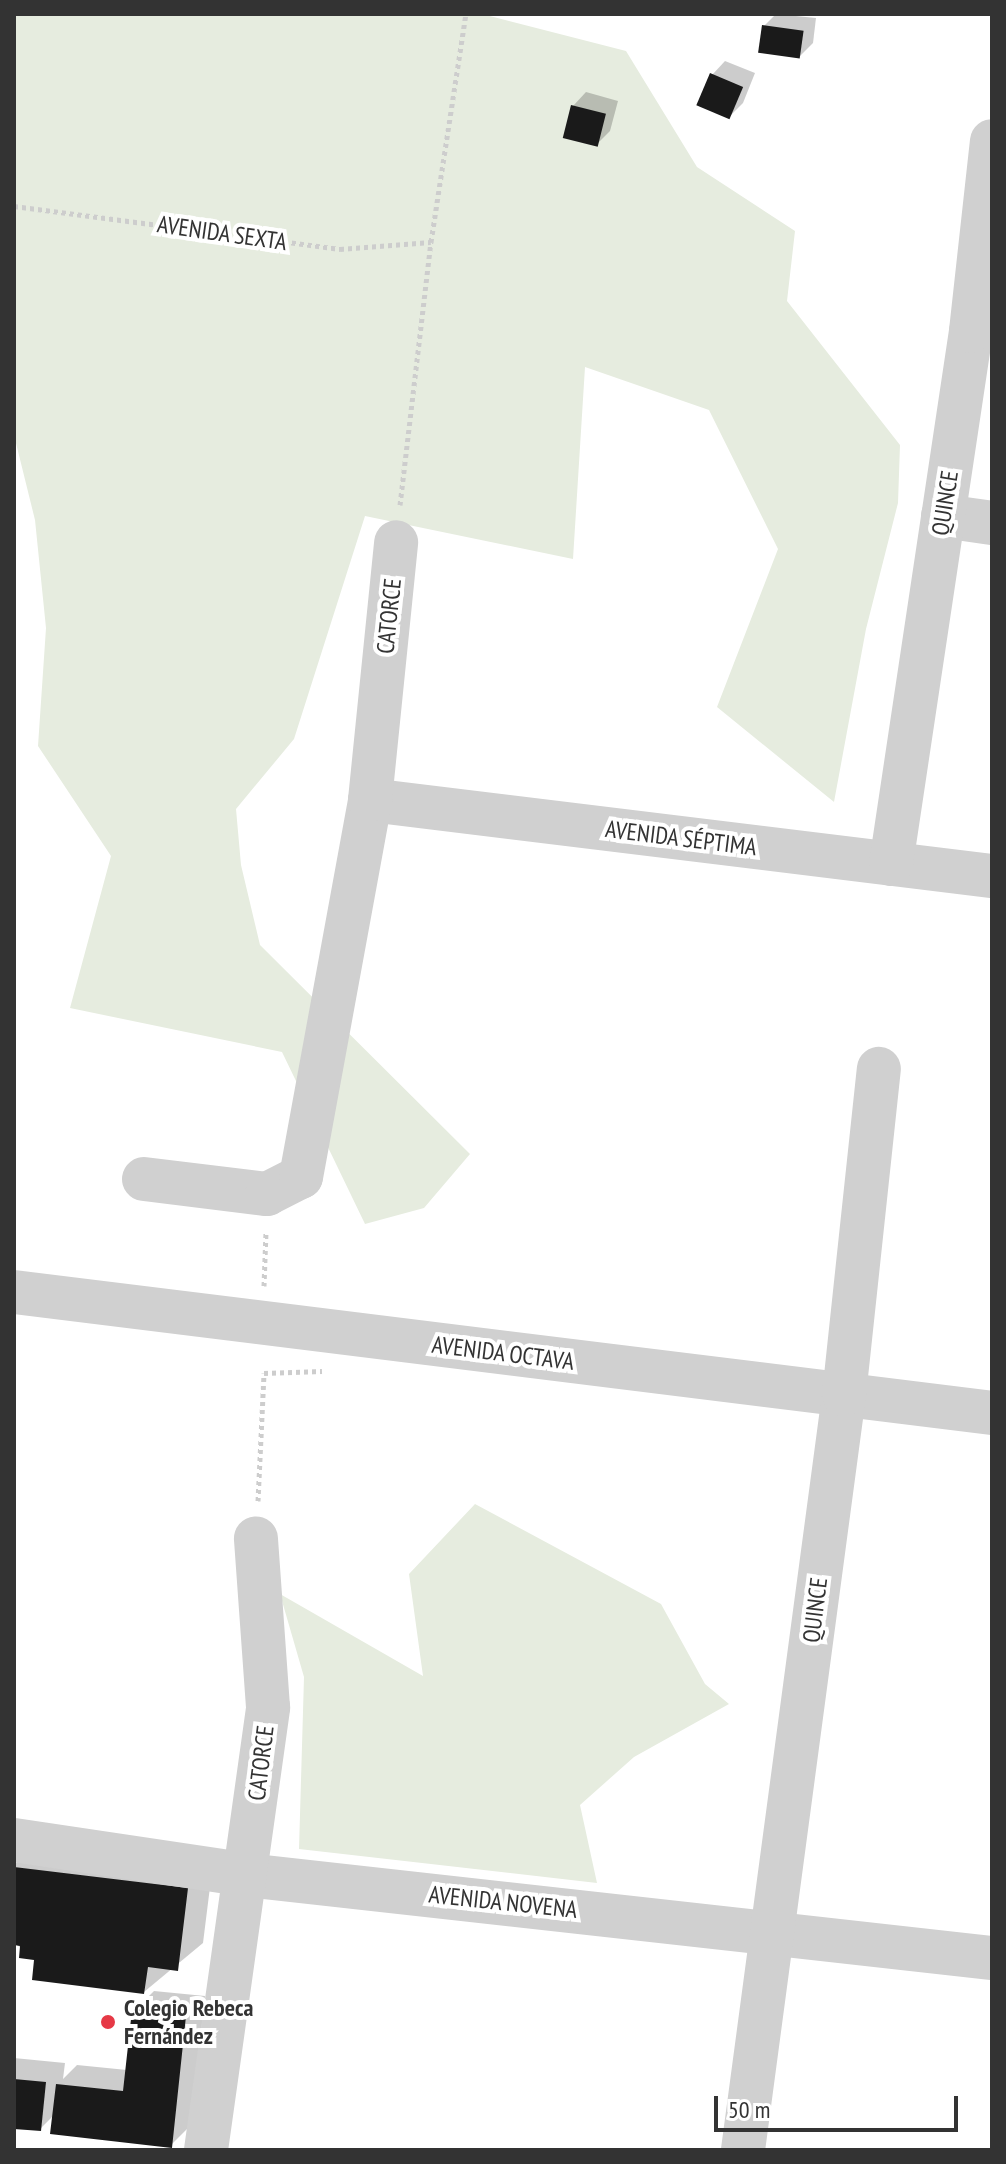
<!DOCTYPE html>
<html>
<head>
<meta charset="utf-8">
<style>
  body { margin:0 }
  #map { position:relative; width:1006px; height:2164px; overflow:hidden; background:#fff; font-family:"PT Sans Narrow",sans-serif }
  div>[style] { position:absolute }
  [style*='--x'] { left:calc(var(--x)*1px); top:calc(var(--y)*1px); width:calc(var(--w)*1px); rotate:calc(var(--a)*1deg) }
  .green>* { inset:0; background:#e6ecdf }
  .shadow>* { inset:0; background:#0003 }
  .building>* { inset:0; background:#1a1a1a; transform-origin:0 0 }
  .path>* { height:5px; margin-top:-2.5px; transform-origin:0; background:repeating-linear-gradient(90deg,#cdcdcd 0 4px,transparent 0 8px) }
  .minor>* { height:44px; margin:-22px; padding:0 22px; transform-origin:22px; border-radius:22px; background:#d0d0d0 }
  .dots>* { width:22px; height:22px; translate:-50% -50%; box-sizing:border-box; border:4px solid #fff; border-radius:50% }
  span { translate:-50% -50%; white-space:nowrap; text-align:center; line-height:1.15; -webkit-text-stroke:8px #fff; paint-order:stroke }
  .street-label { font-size:24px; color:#333 }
  .poi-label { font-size:24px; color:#333; font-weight:700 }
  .left { translate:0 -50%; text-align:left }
  .frame { position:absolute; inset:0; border:16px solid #333; pointer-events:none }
  .scale { position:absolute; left:714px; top:2096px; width:244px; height:36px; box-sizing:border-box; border:4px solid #333; border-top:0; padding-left:10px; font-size:24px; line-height:28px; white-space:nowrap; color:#333; -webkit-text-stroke:6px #fff; paint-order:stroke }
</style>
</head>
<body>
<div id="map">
  <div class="green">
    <i style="clip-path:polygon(14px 14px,482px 14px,626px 51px,697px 167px,795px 231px,787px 301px,900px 445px,898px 503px,866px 629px,834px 802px,717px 707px,778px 549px,709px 410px,585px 367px,573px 559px,365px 516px,294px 739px,236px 809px,241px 865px,260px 945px,470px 1154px,424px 1208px,365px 1224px,282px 1052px,70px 1008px,111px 856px,38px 746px,46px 628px,35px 520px,14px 435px)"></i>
    <i style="clip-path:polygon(475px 1504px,661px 1604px,705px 1684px,729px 1704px,634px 1757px,580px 1805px,597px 1883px,299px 1849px,304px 1677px,280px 1594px,423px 1676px,409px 1574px)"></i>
  </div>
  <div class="shadow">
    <i style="clip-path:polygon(776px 14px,816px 18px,813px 43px,799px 57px,764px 26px)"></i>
    <i style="clip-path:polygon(725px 61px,755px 73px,743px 103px,730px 116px,712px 75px)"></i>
    <i style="clip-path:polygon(586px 92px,618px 101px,610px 131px,596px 145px,573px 106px)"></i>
    <i style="clip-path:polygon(38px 1841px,213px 1863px,203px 1943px,144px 1992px,36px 1958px,14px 1943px,14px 1865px)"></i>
    <i style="clip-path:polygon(154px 1991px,205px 1996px,191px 2125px,171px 2145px,54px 2115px,40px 2129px,14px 2127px,14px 2058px,65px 2063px,63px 2079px,77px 2065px,127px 2070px,134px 2011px)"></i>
  </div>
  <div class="building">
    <i style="left:762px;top:25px;width:42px;height:28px;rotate:8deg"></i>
    <i style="left:710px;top:73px;width:36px;height:35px;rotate:23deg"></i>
    <i style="left:571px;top:105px;width:36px;height:34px;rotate:14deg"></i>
    <i style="clip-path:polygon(14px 1867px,188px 1888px,178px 1971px,148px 1967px,144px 1994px,32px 1980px,34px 1960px,19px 1958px,20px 1946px,14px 1945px)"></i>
    <i style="clip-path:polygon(132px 2010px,186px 2016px,172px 2148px,50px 2134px,56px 2084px,123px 2091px)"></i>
    <i style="clip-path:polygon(14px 2079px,46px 2082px,41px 2131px,14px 2129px)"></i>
  </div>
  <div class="path">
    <i style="--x:14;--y:206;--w:329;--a:7.5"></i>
    <i style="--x:340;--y:249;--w:91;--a:-4.4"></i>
    <i style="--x:400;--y:505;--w:265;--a:-83.3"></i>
    <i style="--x:431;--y:242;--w:231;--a:-81.3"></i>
    <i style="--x:264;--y:1286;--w:54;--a:-87.9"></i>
    <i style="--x:258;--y:1501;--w:128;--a:-87.3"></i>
    <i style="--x:264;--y:1373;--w:58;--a:-2"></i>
  </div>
  <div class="minor">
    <i style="--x:943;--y:516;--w:49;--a:8.1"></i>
    <i style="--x:370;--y:800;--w:627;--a:6.97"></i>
    <i style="--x:891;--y:864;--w:539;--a:-81.46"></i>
    <i style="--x:971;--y:331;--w:191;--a:-83.7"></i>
    <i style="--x:144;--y:1179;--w:124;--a:7"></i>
    <i style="--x:267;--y:1194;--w:38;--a:-27"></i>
    <i style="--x:301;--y:1177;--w:383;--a:-79.6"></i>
    <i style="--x:370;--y:800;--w:259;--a:-84.2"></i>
    <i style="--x:14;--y:1292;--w:985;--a:7.05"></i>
    <i style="--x:14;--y:1840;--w:236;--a:8.5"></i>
    <i style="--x:247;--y:1875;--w:750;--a:6.36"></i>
    <i style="--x:206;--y:2150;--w:447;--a:-82"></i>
    <i style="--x:268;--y:1707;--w:169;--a:-94.1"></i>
    <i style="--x:743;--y:2150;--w:762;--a:-82.38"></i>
    <i style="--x:844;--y:1395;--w:328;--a:-83.9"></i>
  </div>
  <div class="dots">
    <i style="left:108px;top:2022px;background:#e63946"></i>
  </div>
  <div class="street-label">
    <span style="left:222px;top:233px;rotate:8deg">AVENIDA SEXTA</span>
    <span style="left:945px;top:503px;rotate:-81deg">QUINCE</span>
    <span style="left:389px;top:616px;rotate:-84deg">CATORCE</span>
    <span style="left:681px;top:838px;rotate:7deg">AVENIDA SÉPTIMA</span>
    <span style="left:503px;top:1353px;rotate:7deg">AVENIDA OCTAVA</span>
    <span style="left:815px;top:1610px;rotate:-83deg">QUINCE</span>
    <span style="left:261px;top:1763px;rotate:-83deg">CATORCE</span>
    <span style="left:503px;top:1902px;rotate:6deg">AVENIDA NOVENA</span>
  </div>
  <div class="poi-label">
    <span class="left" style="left:124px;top:2022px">Colegio Rebeca<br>Fernández</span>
  </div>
  <div class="frame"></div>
  <div class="scale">50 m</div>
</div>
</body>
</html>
